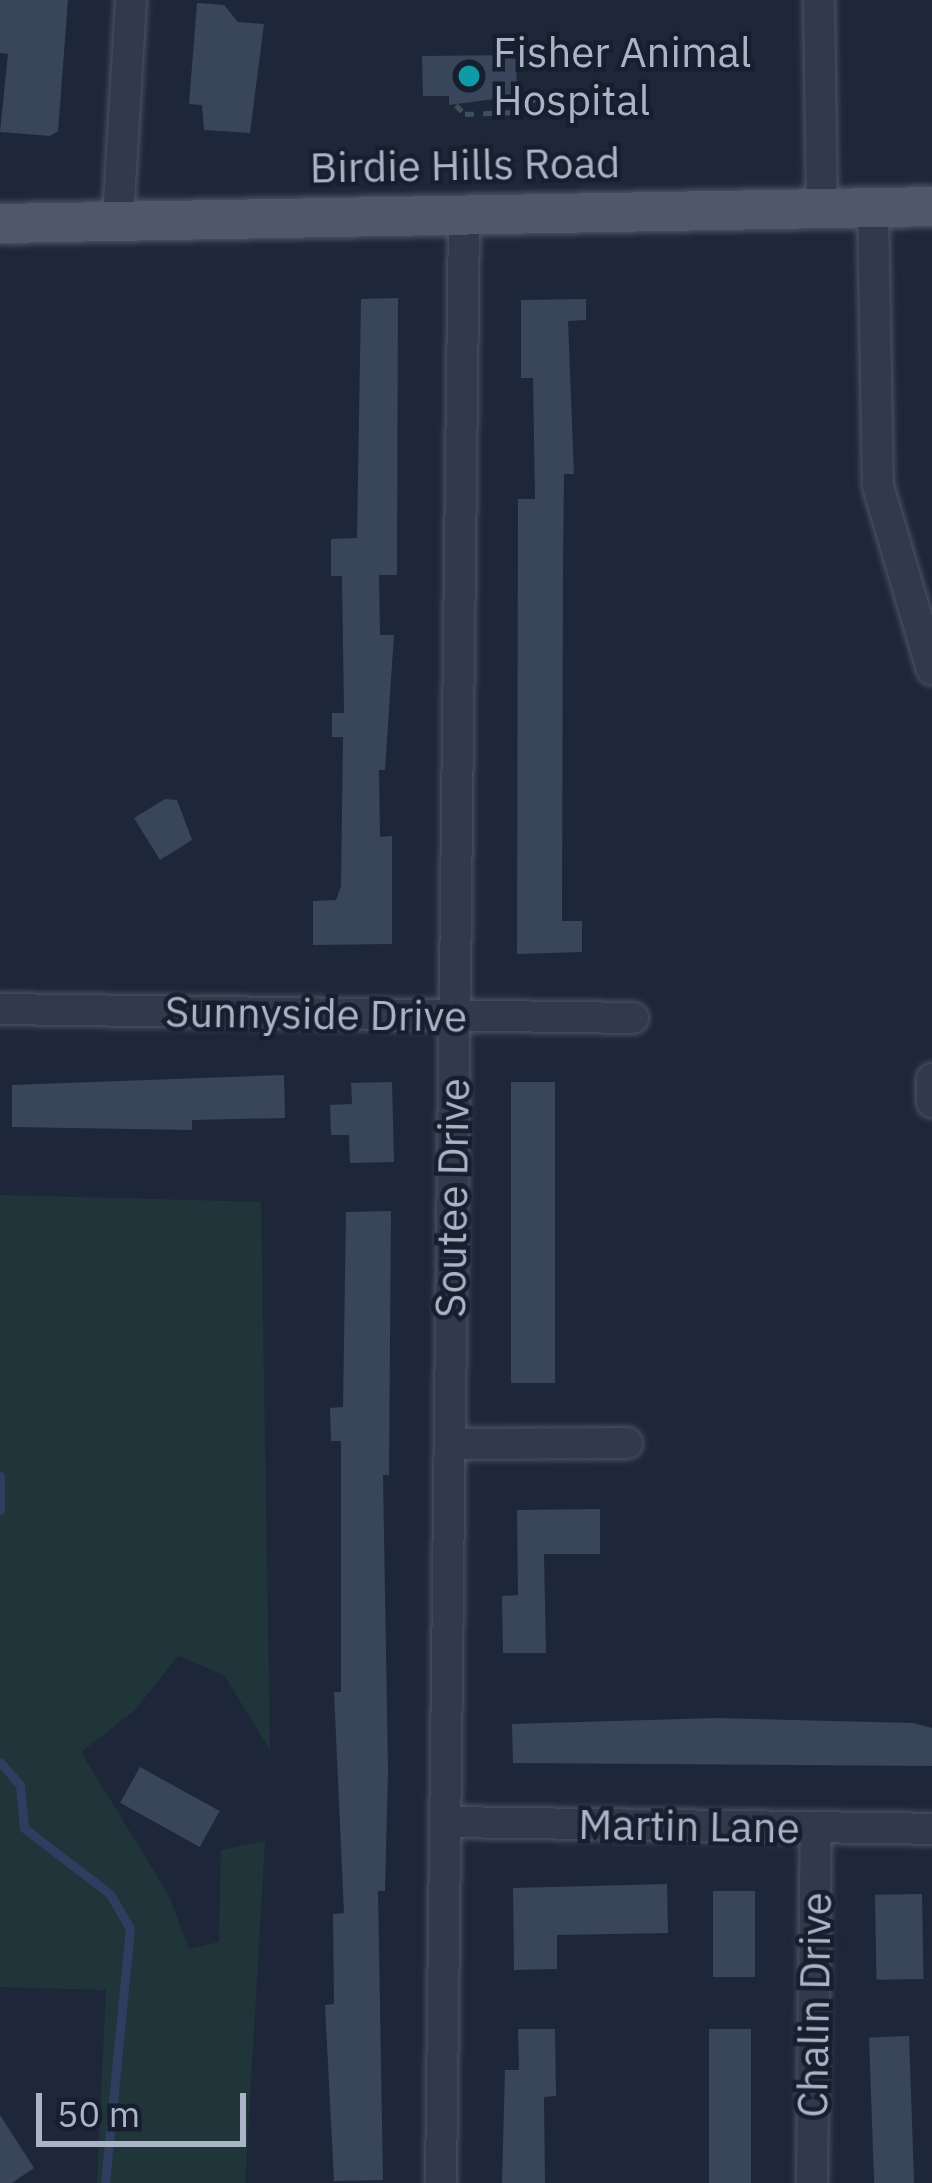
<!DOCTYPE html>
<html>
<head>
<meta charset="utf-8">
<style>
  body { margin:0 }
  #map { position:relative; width:932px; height:2183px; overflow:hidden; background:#1e2739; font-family:"IBM Plex Sans",sans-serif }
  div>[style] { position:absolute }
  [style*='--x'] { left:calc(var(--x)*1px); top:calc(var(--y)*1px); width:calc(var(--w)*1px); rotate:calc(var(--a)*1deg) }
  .green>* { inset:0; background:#20353a }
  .stream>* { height:9px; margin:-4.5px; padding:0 4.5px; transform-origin:4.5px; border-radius:4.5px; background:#2d3e60 }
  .building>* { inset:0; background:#39455a; transform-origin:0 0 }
  .path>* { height:4.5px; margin-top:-2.25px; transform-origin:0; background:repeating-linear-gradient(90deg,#3d5258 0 9px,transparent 0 18px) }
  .roads { filter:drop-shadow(0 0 3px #4c5465) drop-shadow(0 0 3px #4c5465) }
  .minor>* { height:30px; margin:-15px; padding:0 15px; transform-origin:15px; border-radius:15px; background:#31394a }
  .major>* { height:39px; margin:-19.5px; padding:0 19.5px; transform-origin:19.5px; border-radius:19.5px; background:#4f586a }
  .dots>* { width:33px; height:33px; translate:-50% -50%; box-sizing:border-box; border:6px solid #171f2e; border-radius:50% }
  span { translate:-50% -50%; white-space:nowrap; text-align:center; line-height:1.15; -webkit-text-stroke:9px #171f2e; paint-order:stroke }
  .poi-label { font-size:42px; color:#abb4c7 }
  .left { translate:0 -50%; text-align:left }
  .street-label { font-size:42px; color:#abb4c7 }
  .scale { position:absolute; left:36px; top:2093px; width:210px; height:54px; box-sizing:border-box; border:6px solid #abb4c7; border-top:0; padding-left:15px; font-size:36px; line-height:42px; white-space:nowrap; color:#abb4c7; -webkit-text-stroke:9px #171f2e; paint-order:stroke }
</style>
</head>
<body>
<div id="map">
  <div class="green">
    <i style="clip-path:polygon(0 1195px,261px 1202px,270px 1750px,224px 1675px,178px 1656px,135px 1710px,81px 1752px,169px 1896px,189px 1949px,219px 1942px,221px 1850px,265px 1841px,245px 2183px,97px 2183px,106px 1990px,0 1987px)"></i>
  </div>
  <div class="stream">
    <i style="--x:0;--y:1476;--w:34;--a:90"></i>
    <i style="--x:0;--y:1762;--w:30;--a:49"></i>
    <i style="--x:20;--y:1785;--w:43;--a:84.7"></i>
    <i style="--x:24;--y:1828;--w:108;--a:37.5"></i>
    <i style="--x:110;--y:1894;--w:39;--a:60"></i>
    <i style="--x:130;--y:1928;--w:256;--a:95.6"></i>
  </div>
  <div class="building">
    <i style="clip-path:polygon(0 0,68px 0,58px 131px,50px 136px,0 132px,8px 54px,0 53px)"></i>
    <i style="clip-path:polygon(197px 3px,224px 5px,238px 22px,264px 24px,250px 133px,204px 130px,202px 105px,189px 104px)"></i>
    <i style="clip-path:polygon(516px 55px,517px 96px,449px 105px,449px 96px,423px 96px,422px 56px)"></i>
    <i style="clip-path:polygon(398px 298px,397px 575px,379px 575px,380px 635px,394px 635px,385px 770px,379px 770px,380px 837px,392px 836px,392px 944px,313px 945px,313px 901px,336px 900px,341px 886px,343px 737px,332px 737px,332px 713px,344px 713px,342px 576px,331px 576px,331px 539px,357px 538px,361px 299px)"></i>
    <i style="clip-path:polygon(586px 299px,586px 320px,568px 321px,574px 474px,564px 474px,563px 566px,562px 921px,582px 921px,582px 952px,517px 954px,518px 499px,535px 499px,533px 378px,521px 378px,521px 300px)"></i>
    <i style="clip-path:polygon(165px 799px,177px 800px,192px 840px,160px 860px,134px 818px)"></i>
    <i style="clip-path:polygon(284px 1075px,285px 1118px,192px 1120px,192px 1130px,12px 1127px,12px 1085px)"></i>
    <i style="clip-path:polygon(392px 1082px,394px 1162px,350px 1163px,349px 1135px,331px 1135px,330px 1105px,352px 1104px,351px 1083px)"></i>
    <i style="left:511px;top:1082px;width:44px;height:301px"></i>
    <i style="clip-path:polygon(391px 1211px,389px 1475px,383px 1475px,388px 1770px,385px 1891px,378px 1891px,383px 2180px,334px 2181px,325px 2005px,334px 2004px,333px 1914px,344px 1913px,334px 1692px,341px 1692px,341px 1441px,331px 1441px,330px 1408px,343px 1407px,346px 1212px)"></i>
    <i style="clip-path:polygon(600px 1509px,600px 1554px,544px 1554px,546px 1653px,503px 1653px,502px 1596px,518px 1595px,517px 1510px)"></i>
    <i style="clip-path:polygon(716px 1718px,913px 1723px,932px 1728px,932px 1766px,513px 1763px,512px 1724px)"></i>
    <i style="left:140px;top:1767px;width:91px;height:41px;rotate:29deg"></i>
    <i style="clip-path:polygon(667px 1884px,668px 1933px,557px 1935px,557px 1969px,514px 1970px,513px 1888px)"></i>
    <i style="left:713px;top:1891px;width:42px;height:86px"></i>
    <i style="left:922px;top:1894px;width:85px;height:47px;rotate:89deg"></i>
    <i style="clip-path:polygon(518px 2029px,555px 2029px,556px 2096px,544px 2097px,545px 2183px,502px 2183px,505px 2070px,519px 2070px)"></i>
    <i style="left:709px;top:2029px;width:42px;height:154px"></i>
    <i style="left:909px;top:2036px;width:147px;height:40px;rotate:88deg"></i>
    <i style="clip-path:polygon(0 2115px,34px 2168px,12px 2183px,0 2183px)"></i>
  </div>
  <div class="path">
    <i style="--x:456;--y:105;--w:13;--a:45"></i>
    <i style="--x:465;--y:114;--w:53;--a:-2.2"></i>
    <i style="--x:518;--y:112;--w:33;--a:-39"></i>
  </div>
  <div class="roads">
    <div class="minor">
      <i style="--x:819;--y:0;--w:208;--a:89.2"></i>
      <i style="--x:873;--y:207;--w:279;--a:89"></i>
      <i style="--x:878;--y:486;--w:191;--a:73.6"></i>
      <i style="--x:118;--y:219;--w:219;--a:-86.6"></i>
      <i style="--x:0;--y:1009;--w:633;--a:0.81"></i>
      <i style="--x:932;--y:1079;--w:23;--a:90"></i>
      <i style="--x:450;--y:1444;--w:177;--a:-0.3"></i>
      <i style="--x:446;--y:1822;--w:486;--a:0.8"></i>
      <i style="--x:441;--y:2183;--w:1970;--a:-89.33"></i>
      <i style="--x:812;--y:2183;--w:355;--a:-89.4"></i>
    </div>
    <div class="major">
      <i style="--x:0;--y:223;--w:932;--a:-1.04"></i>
    </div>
  </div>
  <div class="dots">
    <i style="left:469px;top:76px;background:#0f9aa8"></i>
  </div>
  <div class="poi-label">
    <span class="left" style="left:493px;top:76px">Fisher Animal<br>Hospital</span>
  </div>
  <div class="street-label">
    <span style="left:465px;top:165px;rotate:-1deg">Birdie Hills Road</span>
    <span style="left:316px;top:1014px;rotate:1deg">Sunnyside Drive</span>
    <span style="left:452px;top:1198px;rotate:-89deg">Soutee Drive</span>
    <span style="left:689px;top:1826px;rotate:1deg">Martin Lane</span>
    <span style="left:814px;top:2005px;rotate:-89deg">Chalin Drive</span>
  </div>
  <div class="scale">50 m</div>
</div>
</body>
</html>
